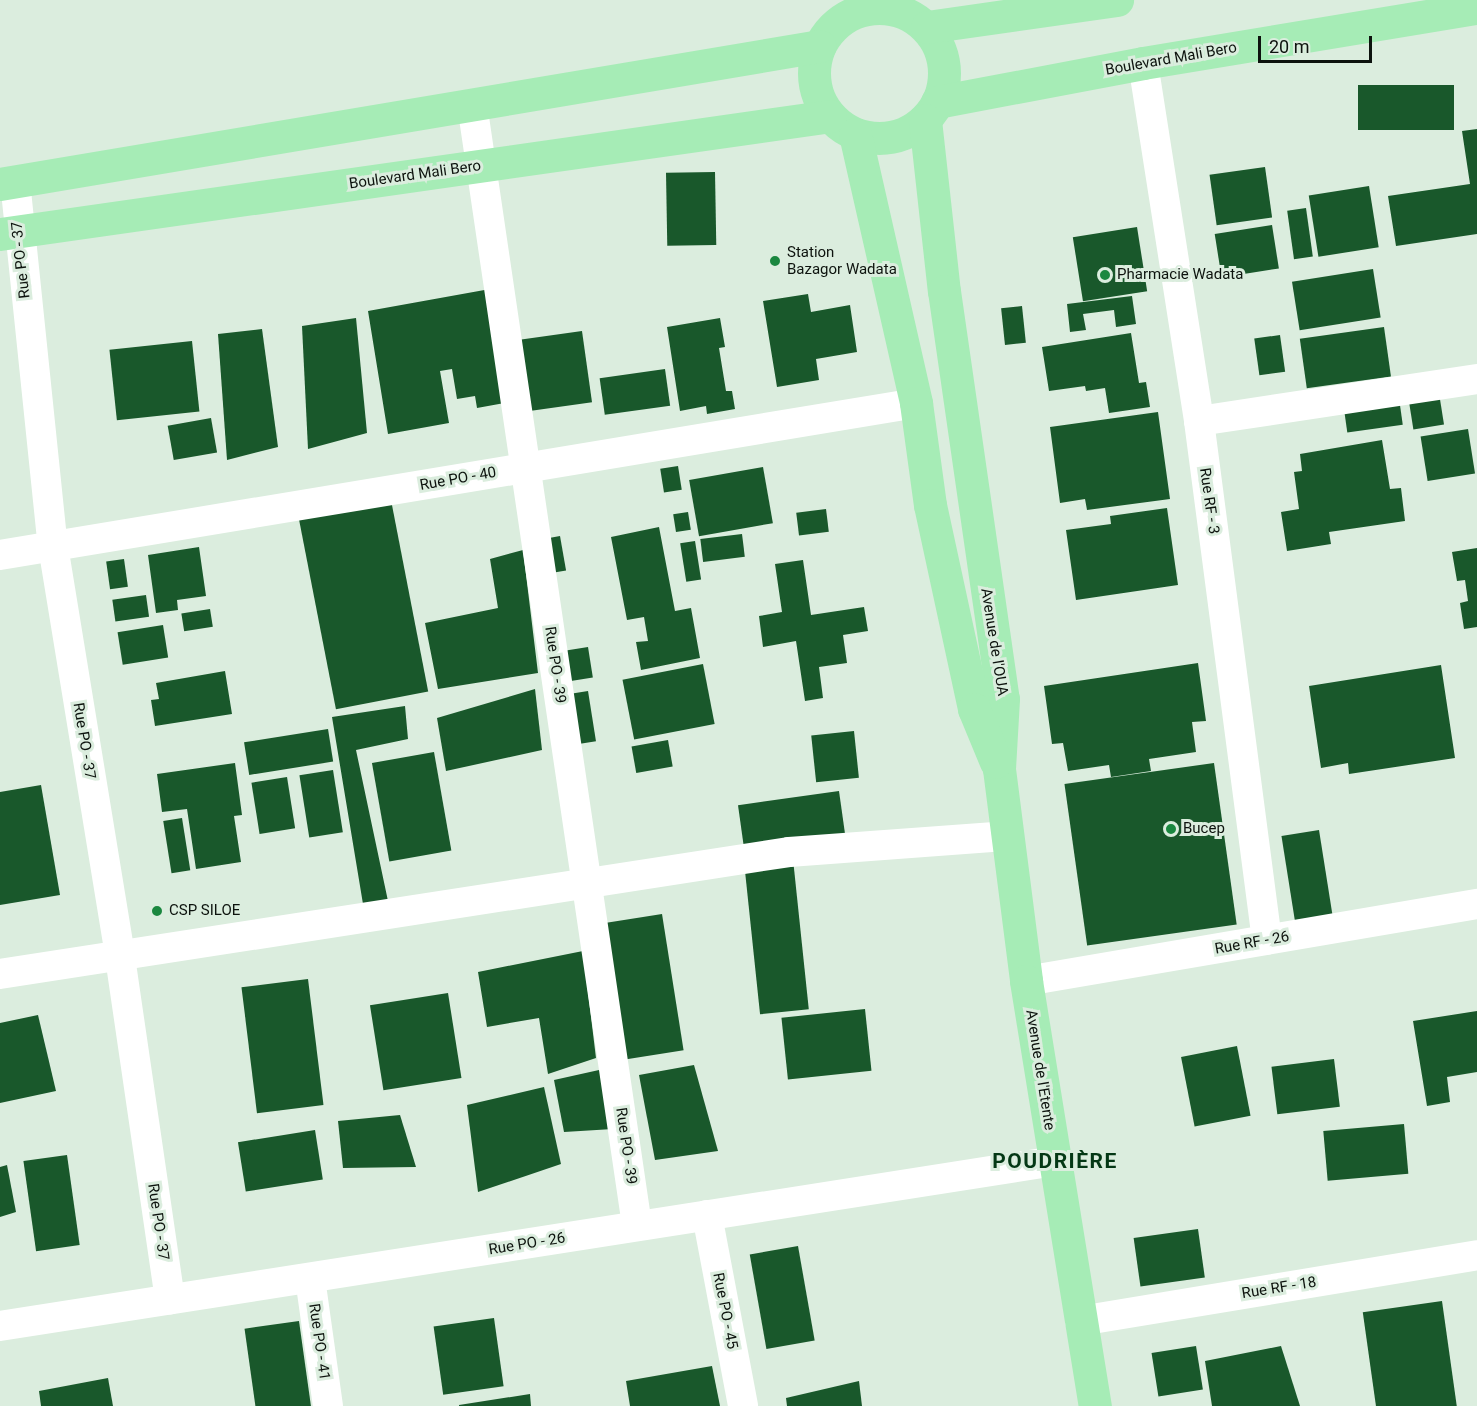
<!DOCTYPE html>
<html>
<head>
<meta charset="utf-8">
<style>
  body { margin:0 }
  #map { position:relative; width:1477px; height:1406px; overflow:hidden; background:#dbedde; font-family:Roboto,sans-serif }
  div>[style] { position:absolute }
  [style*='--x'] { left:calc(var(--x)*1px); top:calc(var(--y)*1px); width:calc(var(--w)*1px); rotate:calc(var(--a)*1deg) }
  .building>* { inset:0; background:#19582b; transform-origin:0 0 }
  .street>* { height:30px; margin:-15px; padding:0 15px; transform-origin:15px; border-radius:15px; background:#fff }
  .primary>* { height:33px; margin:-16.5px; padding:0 16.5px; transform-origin:16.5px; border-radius:16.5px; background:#a6ecb6 }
  .primary>.ring { margin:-16.5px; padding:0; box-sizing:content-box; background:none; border:33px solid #a6ecb6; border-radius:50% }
  .dots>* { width:16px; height:16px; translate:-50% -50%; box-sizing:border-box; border:3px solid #dbedde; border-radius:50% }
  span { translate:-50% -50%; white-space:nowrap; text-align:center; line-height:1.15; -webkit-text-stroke:6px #dbedde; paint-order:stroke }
  .street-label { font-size:15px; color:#0d130e }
  .poi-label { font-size:15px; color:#0d130e }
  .left { translate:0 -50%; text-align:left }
  .district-label { font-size:21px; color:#043815; font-weight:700; letter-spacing:1.5px }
  .scale { position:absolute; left:1258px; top:36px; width:114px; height:27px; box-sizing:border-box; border:3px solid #0d130e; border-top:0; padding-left:8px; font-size:18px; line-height:21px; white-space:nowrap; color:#0d130e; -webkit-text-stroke:4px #dbedde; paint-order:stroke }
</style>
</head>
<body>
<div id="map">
  <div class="building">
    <i style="left:1454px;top:85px;width:45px;height:96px;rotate:90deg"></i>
    <i style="clip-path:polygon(1477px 129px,1477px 234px,1396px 246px,1388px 196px,1470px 184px,1462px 131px)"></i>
    <i style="left:1265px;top:167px;width:51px;height:56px;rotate:82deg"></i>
    <i style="left:715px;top:172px;width:73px;height:49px;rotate:89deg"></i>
    <i style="left:1369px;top:186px;width:62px;height:61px;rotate:81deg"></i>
    <i style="left:1306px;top:208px;width:49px;height:19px;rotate:82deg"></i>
    <i style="left:1272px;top:225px;width:44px;height:58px;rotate:81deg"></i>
    <i style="left:1137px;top:227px;width:65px;height:65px;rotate:81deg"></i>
    <i style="left:1373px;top:269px;width:49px;height:82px;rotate:81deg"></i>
    <i style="clip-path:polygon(490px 289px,510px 402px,477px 408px,475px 396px,457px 399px,452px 369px,440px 371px,449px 423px,388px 434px,368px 311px)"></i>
    <i style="clip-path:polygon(808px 294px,811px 312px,850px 305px,857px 352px,816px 359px,819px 380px,777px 387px,763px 301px)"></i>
    <i style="clip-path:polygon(1132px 296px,1136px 324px,1116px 327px,1114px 310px,1083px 314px,1086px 330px,1070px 332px,1067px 304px)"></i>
    <i style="left:1022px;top:306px;width:37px;height:21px;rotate:84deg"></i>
    <i style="clip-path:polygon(356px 318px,367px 433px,308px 449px,302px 326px)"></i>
    <i style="clip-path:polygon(720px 318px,725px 347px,719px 348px,726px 391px,732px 391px,735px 409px,707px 414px,706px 406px,680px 411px,667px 327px)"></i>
    <i style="left:1384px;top:327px;width:50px;height:85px;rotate:82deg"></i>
    <i style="clip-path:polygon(262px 329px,278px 447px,227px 460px,218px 334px)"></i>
    <i style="left:582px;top:331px;width:72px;height:63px;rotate:82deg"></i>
    <i style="clip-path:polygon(1131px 333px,1139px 383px,1146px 382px,1150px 407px,1109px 413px,1105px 388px,1086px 391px,1085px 386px,1049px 391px,1042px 347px)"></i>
    <i style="left:1280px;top:335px;width:37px;height:26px;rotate:82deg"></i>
    <i style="left:192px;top:341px;width:71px;height:83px;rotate:84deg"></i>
    <i style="left:665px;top:369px;width:37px;height:66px;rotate:82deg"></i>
    <i style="left:1439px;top:393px;width:32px;height:31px;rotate:81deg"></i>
    <i style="left:1399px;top:398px;width:27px;height:56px;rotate:82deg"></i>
    <i style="clip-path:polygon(1158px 412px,1170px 499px,1087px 510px,1085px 499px,1060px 503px,1050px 427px)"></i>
    <i style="left:211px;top:418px;width:35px;height:44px;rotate:80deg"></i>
    <i style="left:1468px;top:429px;width:45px;height:48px;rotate:81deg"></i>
    <i style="clip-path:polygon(1382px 440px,1390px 489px,1401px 488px,1405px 521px,1329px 532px,1331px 544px,1287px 551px,1281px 512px,1299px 509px,1294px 472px,1302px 471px,1300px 454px)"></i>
    <i style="left:678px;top:466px;width:24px;height:18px;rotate:81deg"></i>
    <i style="left:763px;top:467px;width:57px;height:75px;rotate:80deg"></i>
    <i style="left:391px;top:500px;width:195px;height:94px;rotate:79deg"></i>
    <i style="clip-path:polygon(1167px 508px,1178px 585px,1076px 600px,1066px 530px,1111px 524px,1110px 516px)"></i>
    <i style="left:826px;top:509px;width:23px;height:30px;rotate:83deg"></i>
    <i style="left:688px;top:512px;width:18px;height:15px;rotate:81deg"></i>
    <i style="clip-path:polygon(659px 527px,675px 611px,691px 608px,700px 658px,641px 670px,636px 642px,648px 641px,644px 617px,627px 620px,611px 537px)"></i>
    <i style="left:742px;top:534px;width:23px;height:42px;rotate:83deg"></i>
    <i style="left:560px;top:536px;width:35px;height:18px;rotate:80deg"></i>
    <i style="left:695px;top:541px;width:39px;height:15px;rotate:81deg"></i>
    <i style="clip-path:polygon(199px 547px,206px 596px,177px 600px,178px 610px,156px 613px,148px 555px)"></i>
    <i style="clip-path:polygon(1477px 548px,1477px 627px,1464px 629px,1460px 603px,1468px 601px,1465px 580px,1457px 581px,1452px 552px)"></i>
    <i style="clip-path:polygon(523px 550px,538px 673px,438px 689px,425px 623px,498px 608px,490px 559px)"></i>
    <i style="left:124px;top:559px;width:28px;height:18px;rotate:82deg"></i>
    <i style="clip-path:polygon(803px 560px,811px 615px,864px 607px,868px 631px,843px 635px,847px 663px,819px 667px,823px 698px,805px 701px,796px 641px,763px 647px,759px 616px,782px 612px,775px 564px)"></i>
    <i style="left:146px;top:595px;width:22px;height:34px;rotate:82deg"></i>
    <i style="left:210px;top:609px;width:18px;height:29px;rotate:81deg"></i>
    <i style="left:163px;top:625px;width:33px;height:46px;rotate:81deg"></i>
    <i style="left:588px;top:647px;width:31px;height:27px;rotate:81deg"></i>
    <i style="clip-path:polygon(1198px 663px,1206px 721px,1192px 722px,1196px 752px,1149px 759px,1151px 771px,1111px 777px,1109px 765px,1068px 771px,1063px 743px,1052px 744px,1044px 686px)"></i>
    <i style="left:703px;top:664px;width:61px;height:82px;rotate:79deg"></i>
    <i style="clip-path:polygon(1441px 665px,1455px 758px,1349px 774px,1348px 763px,1321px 768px,1309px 686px)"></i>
    <i style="clip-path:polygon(225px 671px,232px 714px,155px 726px,151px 700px,159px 699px,156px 683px)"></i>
    <i style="clip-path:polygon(535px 689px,542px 750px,446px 771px,437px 718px)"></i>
    <i style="left:588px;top:691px;width:51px;height:19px;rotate:81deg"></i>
    <i style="clip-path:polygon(405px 706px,408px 739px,356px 750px,388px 901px,363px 904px,332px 717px)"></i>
    <i style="left:328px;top:729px;width:33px;height:85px;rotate:81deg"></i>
    <i style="left:854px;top:731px;width:47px;height:43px;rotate:84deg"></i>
    <i style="left:668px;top:740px;width:27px;height:37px;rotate:80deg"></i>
    <i style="left:434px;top:752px;width:100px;height:63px;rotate:80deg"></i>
    <i style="clip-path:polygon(235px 763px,242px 815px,234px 816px,241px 862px,196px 869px,187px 809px,162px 812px,157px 774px)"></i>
    <i style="left:1214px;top:763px;width:163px;height:151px;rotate:82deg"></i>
    <i style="left:333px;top:770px;width:63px;height:34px;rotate:81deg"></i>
    <i style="left:287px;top:777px;width:52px;height:36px;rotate:81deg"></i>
    <i style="clip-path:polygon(41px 785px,60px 895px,0 905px,0 792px)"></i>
    <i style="left:839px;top:791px;width:44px;height:102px;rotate:82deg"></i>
    <i style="left:182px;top:818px;width:53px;height:19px;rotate:81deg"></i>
    <i style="left:1319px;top:830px;width:93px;height:38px;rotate:81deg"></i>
    <i style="left:793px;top:859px;width:151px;height:49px;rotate:84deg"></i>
    <i style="left:662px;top:914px;width:138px;height:61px;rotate:81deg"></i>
    <i style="clip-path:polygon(583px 951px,596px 1058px,548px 1074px,539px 1018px,487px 1027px,478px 972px)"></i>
    <i style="left:308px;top:979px;width:127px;height:67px;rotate:83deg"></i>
    <i style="left:448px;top:993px;width:86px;height:79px;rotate:81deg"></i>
    <i style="left:865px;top:1009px;width:62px;height:84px;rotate:84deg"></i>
    <i style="clip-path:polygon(1477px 1011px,1477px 1072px,1447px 1077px,1450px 1102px,1427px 1106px,1413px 1021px)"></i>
    <i style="clip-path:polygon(38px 1015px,56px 1091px,0 1103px,0 1023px)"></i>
    <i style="left:1237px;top:1046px;width:71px;height:57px;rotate:79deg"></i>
    <i style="left:1334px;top:1059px;width:48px;height:63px;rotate:83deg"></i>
    <i style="clip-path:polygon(694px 1065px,718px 1151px,655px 1160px,639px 1075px)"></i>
    <i style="clip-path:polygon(608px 1068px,613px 1129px,564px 1132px,554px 1080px)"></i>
    <i style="clip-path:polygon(544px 1087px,561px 1164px,478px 1192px,467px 1105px)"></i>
    <i style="clip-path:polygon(400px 1115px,416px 1167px,343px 1168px,338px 1121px)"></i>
    <i style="left:1404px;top:1124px;width:50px;height:81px;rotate:85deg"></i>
    <i style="left:315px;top:1130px;width:50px;height:78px;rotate:81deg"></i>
    <i style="left:67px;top:1155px;width:91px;height:44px;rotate:82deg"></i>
    <i style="clip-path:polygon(7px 1165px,16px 1212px,0 1217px,0 1167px)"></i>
    <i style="left:1198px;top:1229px;width:49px;height:65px;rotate:82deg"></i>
    <i style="left:798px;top:1246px;width:96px;height:49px;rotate:80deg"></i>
    <i style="left:1442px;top:1301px;width:106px;height:80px;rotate:82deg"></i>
    <i style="left:494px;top:1318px;width:69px;height:61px;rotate:82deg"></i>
    <i style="left:299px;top:1321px;width:86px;height:55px;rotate:82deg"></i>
    <i style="left:1196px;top:1346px;width:44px;height:45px;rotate:81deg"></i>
    <i style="clip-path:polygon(1281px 1346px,1300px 1406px,1212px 1406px,1205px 1361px)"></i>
    <i style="clip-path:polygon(712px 1366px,720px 1406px,630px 1406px,626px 1381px)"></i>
    <i style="clip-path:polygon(108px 1378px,113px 1406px,41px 1406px,39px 1391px)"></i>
    <i style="clip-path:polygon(859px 1381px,862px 1406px,787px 1406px,786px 1398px)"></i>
    <i style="clip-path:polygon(530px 1394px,531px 1406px,459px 1406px,459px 1405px)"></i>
  </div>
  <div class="street">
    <i style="--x:1143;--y:63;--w:362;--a:81.1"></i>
    <i style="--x:1199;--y:421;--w:523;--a:82.54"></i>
    <i style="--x:472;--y:104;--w:1134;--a:81.63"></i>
    <i style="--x:15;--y:181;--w:367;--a:84.1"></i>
    <i style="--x:53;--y:546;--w:416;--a:80.7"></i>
    <i style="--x:120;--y:957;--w:346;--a:81.7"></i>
    <i style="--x:1199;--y:421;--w:281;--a:-8.6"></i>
    <i style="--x:0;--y:555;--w:929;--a:-9.42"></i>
    <i style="--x:0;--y:974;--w:798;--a:-8.79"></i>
    <i style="--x:789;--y:852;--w:220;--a:-4.2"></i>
    <i style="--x:1026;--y:981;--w:458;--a:-9.7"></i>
    <i style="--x:707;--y:1215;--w:194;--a:79.3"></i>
    <i style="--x:310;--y:1278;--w:129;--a:82"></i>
    <i style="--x:1080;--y:1321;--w:402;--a:-9.4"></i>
    <i style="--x:0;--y:1326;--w:1068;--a:-8.89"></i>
  </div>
  <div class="primary">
    <i class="ring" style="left:814px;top:8px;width:97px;height:97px"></i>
    <i style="--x:927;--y:27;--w:192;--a:-8.1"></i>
    <i style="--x:937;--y:102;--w:210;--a:-10.7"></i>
    <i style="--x:1143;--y:63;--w:338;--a:-9.4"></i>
    <i style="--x:925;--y:120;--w:172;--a:83.7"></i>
    <i style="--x:944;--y:291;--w:412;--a:81.8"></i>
    <i style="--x:1003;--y:699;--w:70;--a:93.3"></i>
    <i style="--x:999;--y:769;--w:214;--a:82.7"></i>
    <i style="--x:1026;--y:981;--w:431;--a:80.8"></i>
    <i style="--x:855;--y:134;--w:276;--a:77.2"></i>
    <i style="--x:916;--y:403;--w:103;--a:82.2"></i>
    <i style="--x:930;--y:505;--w:209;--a:77.8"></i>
    <i style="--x:974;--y:709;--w:57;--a:67.5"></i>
    <i style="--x:0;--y:184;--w:831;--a:-9.56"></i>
    <i style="--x:0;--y:234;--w:838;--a:-8.09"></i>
  </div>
  <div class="dots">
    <i style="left:775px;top:261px;background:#1a873f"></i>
    <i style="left:1105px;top:275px;background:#1a873f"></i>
    <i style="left:1171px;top:829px;background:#1a873f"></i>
    <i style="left:157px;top:911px;background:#1a873f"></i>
  </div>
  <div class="street-label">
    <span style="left:1171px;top:59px;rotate:-10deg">Boulevard Mali Bero</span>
    <span style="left:415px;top:175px;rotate:-8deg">Boulevard Mali Bero</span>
    <span style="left:21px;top:260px;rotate:-96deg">Rue PO - 37</span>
    <span style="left:458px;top:479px;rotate:-10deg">Rue PO - 40</span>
    <span style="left:1209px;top:501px;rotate:82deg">Rue RF - 3</span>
    <span style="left:994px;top:642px;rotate:81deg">Avenue de l'OUA</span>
    <span style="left:555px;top:665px;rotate:82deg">Rue PO - 39</span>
    <span style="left:84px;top:741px;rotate:81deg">Rue PO - 37</span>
    <span style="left:1252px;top:943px;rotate:-10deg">Rue RF - 26</span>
    <span style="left:1040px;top:1070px;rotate:81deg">Avenue de l'Etente</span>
    <span style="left:626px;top:1146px;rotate:82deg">Rue PO - 39</span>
    <span style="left:158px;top:1222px;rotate:82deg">Rue PO - 37</span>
    <span style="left:527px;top:1244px;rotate:-9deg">Rue PO - 26</span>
    <span style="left:1279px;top:1288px;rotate:-9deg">Rue RF - 18</span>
    <span style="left:725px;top:1311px;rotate:79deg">Rue PO - 45</span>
    <span style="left:319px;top:1342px;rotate:82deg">Rue PO - 41</span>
  </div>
  <div class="poi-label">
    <span class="left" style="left:787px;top:261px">Station<br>Bazagor Wadata</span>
    <span class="left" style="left:1117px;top:275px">Pharmacie Wadata</span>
    <span class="left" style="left:1183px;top:829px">Bucep</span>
    <span class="left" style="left:169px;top:911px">CSP SILOE</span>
  </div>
  <div class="district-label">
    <span style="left:1055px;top:1161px">POUDRIÈRE</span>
  </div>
  <div class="scale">20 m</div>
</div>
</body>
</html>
